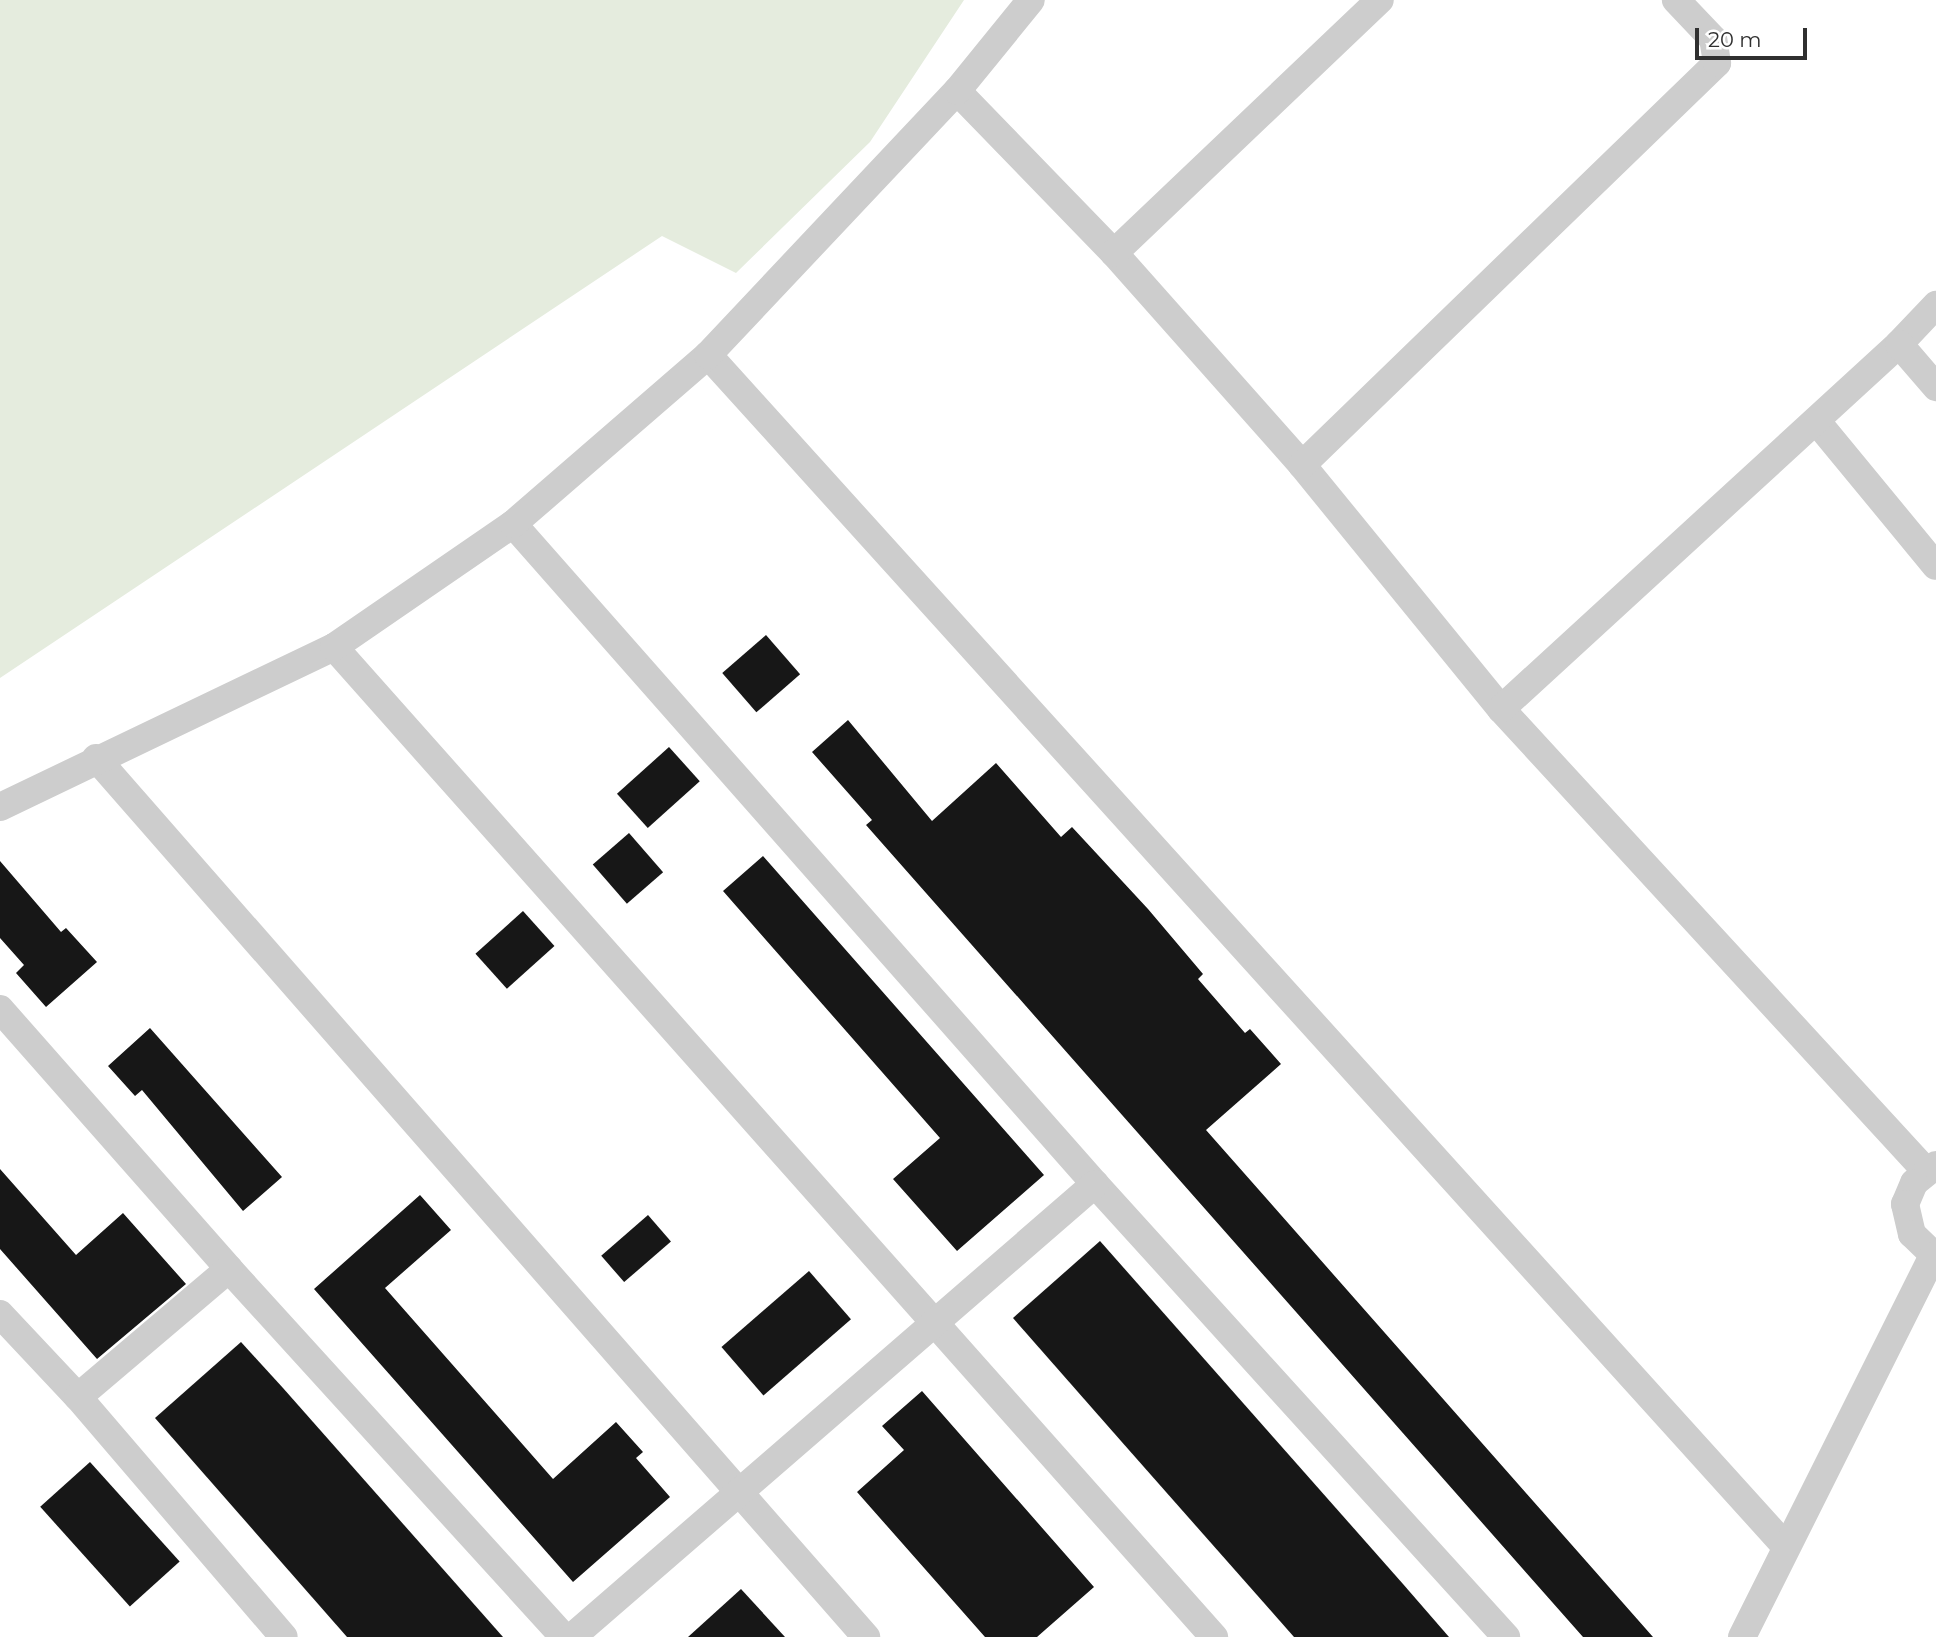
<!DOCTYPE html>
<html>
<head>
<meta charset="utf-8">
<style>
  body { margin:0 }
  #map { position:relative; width:1936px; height:1637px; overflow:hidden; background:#fff; font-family:Montserrat,sans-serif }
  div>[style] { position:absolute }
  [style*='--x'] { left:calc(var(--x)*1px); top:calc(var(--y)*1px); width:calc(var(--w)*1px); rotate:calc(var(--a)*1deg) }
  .green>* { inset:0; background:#e5ecde }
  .building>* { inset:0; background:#171717; transform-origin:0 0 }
  .street>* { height:28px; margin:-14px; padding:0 14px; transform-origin:14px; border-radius:14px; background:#cdcdcd }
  span { translate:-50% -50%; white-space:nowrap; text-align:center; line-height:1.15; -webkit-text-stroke:7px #fff; paint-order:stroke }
  .scale { position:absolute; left:1695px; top:28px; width:112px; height:32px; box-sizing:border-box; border:4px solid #303030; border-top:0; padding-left:9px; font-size:21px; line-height:24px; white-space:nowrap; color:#303030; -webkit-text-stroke:5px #fff; paint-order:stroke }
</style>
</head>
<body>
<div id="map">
  <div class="green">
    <i style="clip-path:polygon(0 0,964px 0,870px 142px,736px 273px,662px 236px,0 678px)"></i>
  </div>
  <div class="building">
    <i style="left:766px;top:635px;width:52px;height:58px;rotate:49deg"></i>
    <i style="clip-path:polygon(848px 720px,932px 821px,996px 763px,1061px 837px,1072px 827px,1148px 909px,1203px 974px,1198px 979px,1245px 1033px,1250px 1029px,1281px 1064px,1206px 1130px,1653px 1637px,1583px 1637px,866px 825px,872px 820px,812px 752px)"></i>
    <i style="left:669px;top:747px;width:46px;height:70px;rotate:48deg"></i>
    <i style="left:629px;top:833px;width:52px;height:48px;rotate:49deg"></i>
    <i style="clip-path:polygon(763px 856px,1044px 1175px,957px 1251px,893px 1179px,940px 1138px,723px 891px)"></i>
    <i style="clip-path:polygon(0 861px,61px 932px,66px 928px,97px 962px,46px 1007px,16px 973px,24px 965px,0 938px)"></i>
    <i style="left:523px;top:911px;width:47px;height:64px;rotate:48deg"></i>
    <i style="clip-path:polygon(150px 1028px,282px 1177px,243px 1211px,142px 1090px,135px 1096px,108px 1066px)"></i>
    <i style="clip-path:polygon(0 1169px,76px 1255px,123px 1213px,186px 1284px,97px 1359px,0 1249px)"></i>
    <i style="clip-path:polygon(420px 1195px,451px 1230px,385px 1288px,553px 1479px,616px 1422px,643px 1452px,636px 1458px,670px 1497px,573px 1582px,314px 1289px)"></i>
    <i style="left:648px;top:1215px;width:35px;height:62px;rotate:49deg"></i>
    <i style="clip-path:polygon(1100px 1241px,1403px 1584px,1449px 1637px,1294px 1637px,1121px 1441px,1013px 1318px)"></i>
    <i style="left:809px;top:1271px;width:64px;height:116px;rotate:49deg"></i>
    <i style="clip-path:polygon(241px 1342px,283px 1388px,503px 1637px,347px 1637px,155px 1418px)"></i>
    <i style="clip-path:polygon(922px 1391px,1094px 1587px,1037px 1637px,985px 1637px,857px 1492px,904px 1450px,882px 1426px)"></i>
    <i style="left:90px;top:1462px;width:134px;height:67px;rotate:48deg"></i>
    <i style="clip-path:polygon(741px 1589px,785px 1637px,688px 1637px)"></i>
  </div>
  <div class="street">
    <i style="--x:957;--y:91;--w:226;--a:45.9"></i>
    <i style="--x:1114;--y:253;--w:283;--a:48.4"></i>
    <i style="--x:1302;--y:465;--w:315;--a:50.8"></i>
    <i style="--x:1501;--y:709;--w:626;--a:47.39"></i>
    <i style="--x:1114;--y:253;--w:367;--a:-43.6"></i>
    <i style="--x:1899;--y:344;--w:54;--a:-46.5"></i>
    <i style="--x:708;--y:355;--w:1607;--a:47.87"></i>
    <i style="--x:1818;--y:423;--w:185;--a:50.5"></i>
    <i style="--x:1302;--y:465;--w:578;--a:-44.09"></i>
    <i style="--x:1717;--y:63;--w:24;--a:-99"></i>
    <i style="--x:1713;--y:39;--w:54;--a:-133.5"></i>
    <i style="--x:513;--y:524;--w:880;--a:48.59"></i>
    <i style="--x:1095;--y:1184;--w:612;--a:47.78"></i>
    <i style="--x:334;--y:647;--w:1325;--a:48.37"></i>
    <i style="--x:1501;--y:709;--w:540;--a:-42.52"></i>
    <i style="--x:1899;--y:344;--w:57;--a:49.3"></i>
    <i style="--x:96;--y:758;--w:1169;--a:48.78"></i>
    <i style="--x:0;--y:807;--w:370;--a:-25.6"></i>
    <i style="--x:334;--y:647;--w:217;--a:-34.5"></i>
    <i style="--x:513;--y:524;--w:258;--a:-40.9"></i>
    <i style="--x:708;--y:355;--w:363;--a:-46.7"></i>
    <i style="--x:957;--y:91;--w:117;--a:-50.9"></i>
    <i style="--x:0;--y:1009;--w:346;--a:48.6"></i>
    <i style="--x:229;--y:1269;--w:498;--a:47.7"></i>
    <i style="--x:1936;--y:1165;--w:28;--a:141"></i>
    <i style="--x:1914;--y:1183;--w:23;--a:113"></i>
    <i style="--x:1905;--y:1204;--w:31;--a:77"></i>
    <i style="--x:1912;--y:1234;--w:33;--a:44"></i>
    <i style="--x:0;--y:1314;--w:114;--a:46.8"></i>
    <i style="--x:78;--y:1397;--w:316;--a:49.4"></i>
    <i style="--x:78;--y:1397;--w:198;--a:-40.3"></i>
    <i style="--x:572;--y:1637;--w:692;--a:-40.9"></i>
    <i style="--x:1742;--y:1637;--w:426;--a:-63.4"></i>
  </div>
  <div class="scale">20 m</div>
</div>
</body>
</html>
